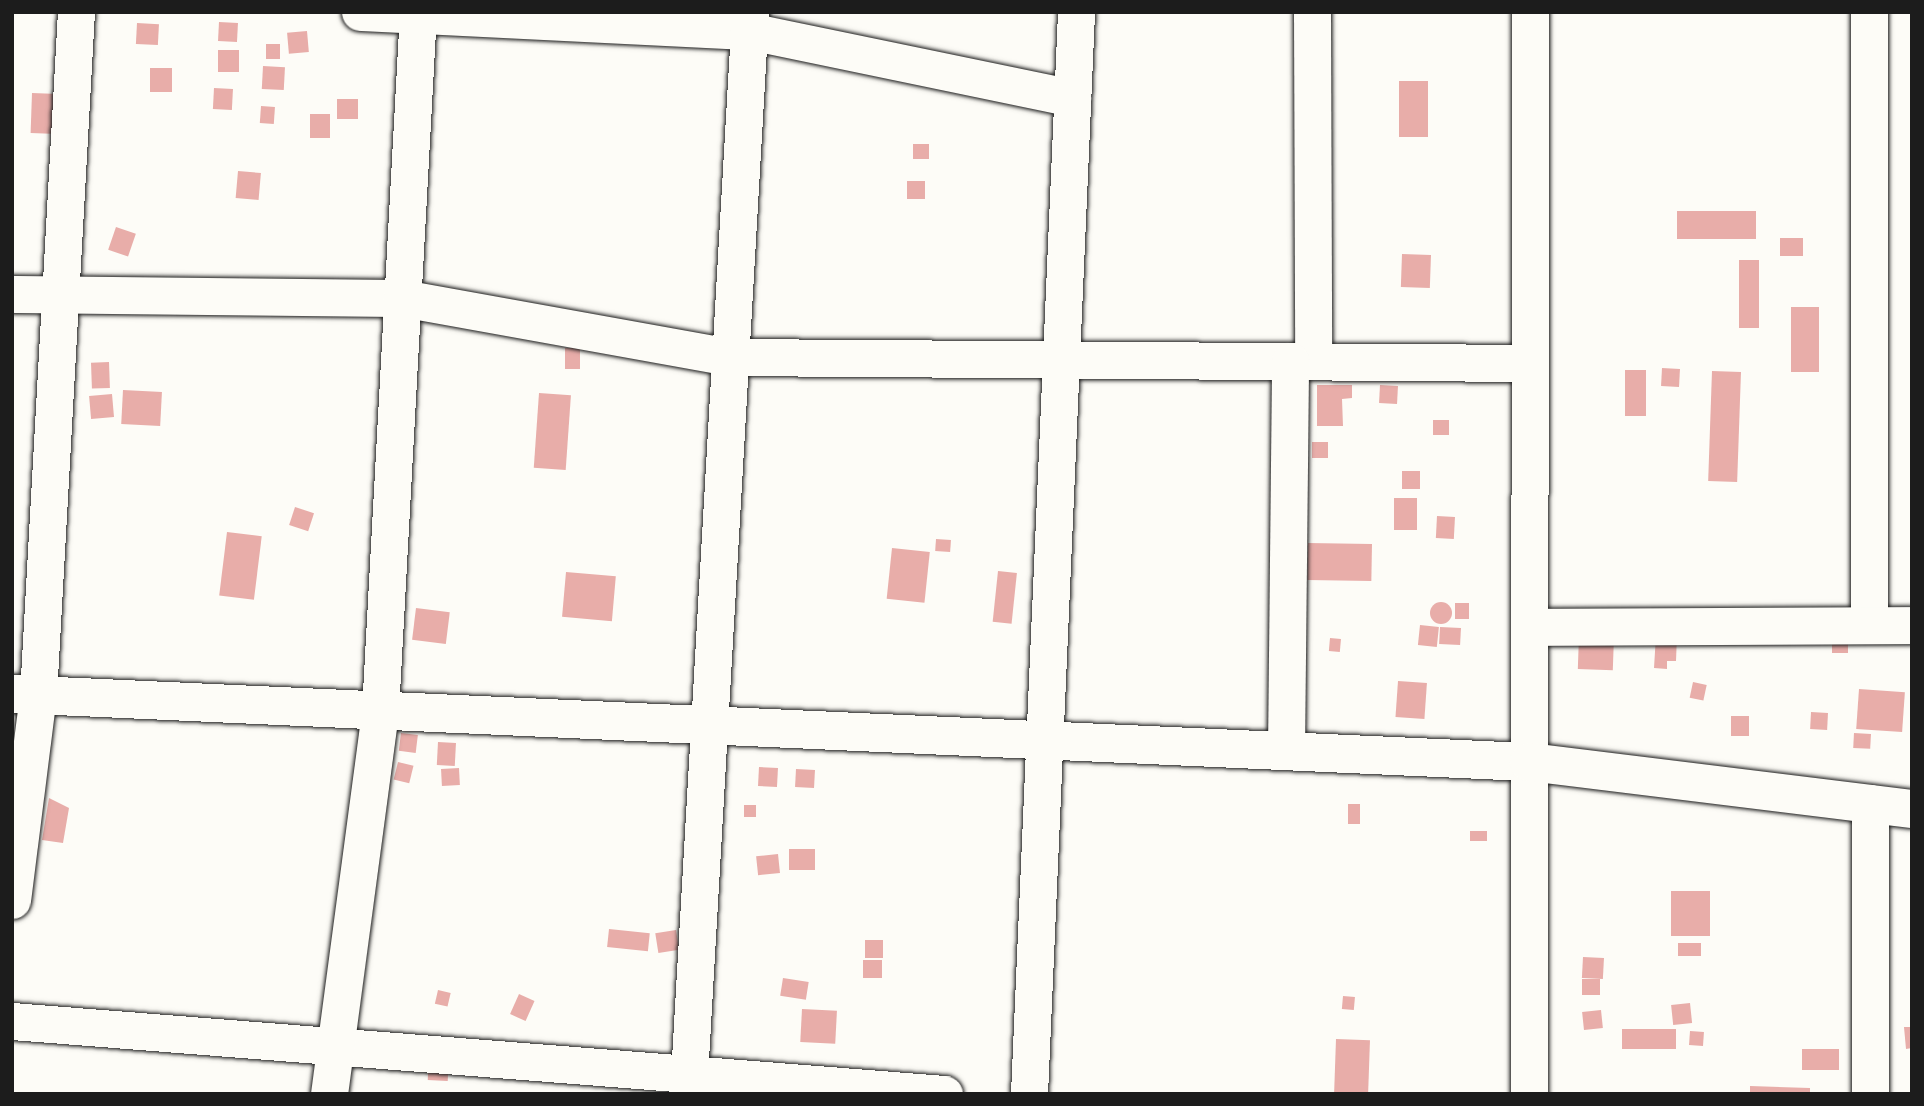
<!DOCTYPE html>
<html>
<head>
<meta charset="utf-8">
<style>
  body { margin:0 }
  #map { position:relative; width:1924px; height:1106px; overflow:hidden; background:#fdfcf7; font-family:Caveat,sans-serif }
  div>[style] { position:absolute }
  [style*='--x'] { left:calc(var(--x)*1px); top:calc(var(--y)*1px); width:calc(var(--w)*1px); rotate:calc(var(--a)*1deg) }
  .building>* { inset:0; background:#e8ada9; transform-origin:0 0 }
  .round { border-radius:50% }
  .roads { filter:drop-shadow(0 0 2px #1c1c1c) drop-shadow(0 0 2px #1c1c1c) }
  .street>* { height:37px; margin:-18.5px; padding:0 18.5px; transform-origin:18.5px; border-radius:18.5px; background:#fdfcf7 }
  .secondary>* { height:38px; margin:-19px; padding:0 19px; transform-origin:19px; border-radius:19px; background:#fdfcf7 }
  span { translate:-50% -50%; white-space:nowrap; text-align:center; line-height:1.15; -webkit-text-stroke:5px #fdfcf7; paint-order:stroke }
  .frame { position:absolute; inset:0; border:14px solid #1c1c1c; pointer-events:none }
</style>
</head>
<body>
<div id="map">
  <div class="building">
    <i style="left:219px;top:22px;width:19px;height:19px;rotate:3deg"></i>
    <i style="left:137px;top:23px;width:22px;height:21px;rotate:3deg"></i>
    <i style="left:307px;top:31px;width:21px;height:20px;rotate:85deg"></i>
    <i style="left:266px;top:44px;width:14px;height:15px"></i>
    <i style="left:218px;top:50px;width:21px;height:22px"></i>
    <i style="left:263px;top:66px;width:22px;height:23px;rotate:3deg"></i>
    <i style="left:150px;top:68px;width:22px;height:24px"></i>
    <i style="left:1399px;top:81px;width:29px;height:56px"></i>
    <i style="left:214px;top:88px;width:19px;height:21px;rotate:3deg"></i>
    <i style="left:32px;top:93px;width:33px;height:40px;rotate:2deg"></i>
    <i style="left:337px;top:99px;width:21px;height:20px"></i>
    <i style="left:261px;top:106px;width:14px;height:17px;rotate:4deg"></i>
    <i style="left:330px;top:114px;width:24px;height:20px;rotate:90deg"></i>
    <i style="left:913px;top:144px;width:16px;height:15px"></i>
    <i style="left:238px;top:171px;width:23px;height:27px;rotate:5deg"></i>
    <i style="left:907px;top:181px;width:18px;height:18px"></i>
    <i style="left:1756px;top:211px;width:28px;height:79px;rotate:90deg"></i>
    <i style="left:116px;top:227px;width:21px;height:24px;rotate:19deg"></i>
    <i style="left:1780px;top:238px;width:23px;height:18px"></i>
    <i style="left:1402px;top:254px;width:29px;height:33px;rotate:2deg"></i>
    <i style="left:1739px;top:260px;width:20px;height:68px"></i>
    <i style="left:1791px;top:307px;width:28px;height:65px"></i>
    <i style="left:565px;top:348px;width:15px;height:21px"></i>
    <i style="left:109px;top:362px;width:26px;height:18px;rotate:88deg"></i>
    <i style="left:1662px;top:368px;width:18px;height:18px;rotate:3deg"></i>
    <i style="left:1646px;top:370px;width:46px;height:21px;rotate:90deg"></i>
    <i style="left:1712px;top:371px;width:29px;height:110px;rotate:2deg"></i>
    <i style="clip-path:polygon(1317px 385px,1352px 385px,1352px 398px,1342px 399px,1343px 426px,1317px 426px)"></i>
    <i style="left:1380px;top:385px;width:18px;height:18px;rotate:3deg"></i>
    <i style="left:123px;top:390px;width:39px;height:34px;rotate:3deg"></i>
    <i style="left:539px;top:393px;width:32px;height:75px;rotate:4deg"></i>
    <i style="left:112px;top:394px;width:23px;height:23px;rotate:85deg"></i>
    <i style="left:1433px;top:420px;width:16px;height:15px"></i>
    <i style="left:1312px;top:442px;width:16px;height:16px"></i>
    <i style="left:1402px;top:471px;width:18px;height:18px"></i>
    <i style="left:1394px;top:498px;width:23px;height:32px"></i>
    <i style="left:295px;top:507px;width:20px;height:19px;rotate:18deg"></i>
    <i style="left:1437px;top:516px;width:18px;height:22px;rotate:3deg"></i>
    <i style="left:227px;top:532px;width:35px;height:64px;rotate:7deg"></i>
    <i style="left:936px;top:539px;width:15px;height:12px;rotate:4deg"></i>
    <i style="left:1308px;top:543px;width:64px;height:37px;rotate:1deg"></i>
    <i style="left:892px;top:548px;width:38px;height:51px;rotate:6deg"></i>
    <i style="left:998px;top:571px;width:19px;height:51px;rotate:6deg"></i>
    <i style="left:566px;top:572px;width:50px;height:45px;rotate:5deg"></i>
    <i class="round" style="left:1430px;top:602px;width:22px;height:22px"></i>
    <i style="left:1469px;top:603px;width:16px;height:14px;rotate:90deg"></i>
    <i style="left:416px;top:608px;width:34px;height:32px;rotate:7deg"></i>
    <i style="left:1420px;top:625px;width:19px;height:20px;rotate:6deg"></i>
    <i style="left:1440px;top:627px;width:21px;height:17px;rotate:3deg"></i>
    <i style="left:1832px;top:632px;width:16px;height:21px"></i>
    <i style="left:1579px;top:635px;width:35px;height:34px;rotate:2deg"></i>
    <i style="clip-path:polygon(1656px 635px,1677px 635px,1676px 661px,1667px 661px,1667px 669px,1654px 668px)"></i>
    <i style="left:1330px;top:638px;width:11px;height:13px;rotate:5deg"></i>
    <i style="left:1398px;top:681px;width:29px;height:36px;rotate:4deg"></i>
    <i style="left:1693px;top:682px;width:14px;height:16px;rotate:12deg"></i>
    <i style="left:1859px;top:689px;width:46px;height:40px;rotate:4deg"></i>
    <i style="left:1828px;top:713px;width:17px;height:17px;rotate:93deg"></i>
    <i style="left:1731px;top:716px;width:18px;height:20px"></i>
    <i style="left:401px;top:733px;width:17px;height:18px;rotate:7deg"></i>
    <i style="left:1854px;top:733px;width:17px;height:15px;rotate:3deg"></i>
    <i style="left:438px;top:742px;width:18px;height:23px;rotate:3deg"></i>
    <i style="left:398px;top:762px;width:16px;height:18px;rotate:14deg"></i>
    <i style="left:759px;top:767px;width:19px;height:19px;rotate:3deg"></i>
    <i style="left:459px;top:768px;width:17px;height:18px;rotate:87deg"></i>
    <i style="left:796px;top:769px;width:19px;height:18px;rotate:3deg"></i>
    <i style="clip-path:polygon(49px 798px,69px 808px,63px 843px,42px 840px)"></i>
    <i style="left:1348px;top:804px;width:12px;height:20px"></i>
    <i style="left:744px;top:805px;width:12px;height:12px"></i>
    <i style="left:1470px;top:831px;width:17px;height:10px"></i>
    <i style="left:815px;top:849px;width:21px;height:26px;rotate:90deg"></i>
    <i style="left:778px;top:854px;width:19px;height:22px;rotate:84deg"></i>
    <i style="left:1671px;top:891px;width:39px;height:45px"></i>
    <i style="left:609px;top:929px;width:41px;height:18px;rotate:6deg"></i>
    <i style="left:676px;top:930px;width:20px;height:21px;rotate:81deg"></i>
    <i style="left:865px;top:940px;width:18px;height:18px"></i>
    <i style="left:1701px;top:943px;width:13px;height:23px;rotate:90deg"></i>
    <i style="left:1583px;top:957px;width:21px;height:21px;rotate:3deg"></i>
    <i style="left:882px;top:960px;width:18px;height:19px;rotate:90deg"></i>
    <i style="left:783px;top:978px;width:26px;height:18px;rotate:9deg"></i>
    <i style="left:1600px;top:979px;width:16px;height:18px;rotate:90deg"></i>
    <i style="left:438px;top:990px;width:13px;height:14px;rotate:13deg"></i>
    <i style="left:519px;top:994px;width:17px;height:22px;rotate:24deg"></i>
    <i style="left:1343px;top:996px;width:12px;height:13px;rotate:5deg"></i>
    <i style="left:1690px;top:1003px;width:20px;height:19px;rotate:84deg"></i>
    <i style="left:802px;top:1009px;width:35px;height:33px;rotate:3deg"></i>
    <i style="left:1601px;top:1010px;width:18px;height:19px;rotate:84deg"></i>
    <i style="clip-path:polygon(1904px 1027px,1912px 1027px,1912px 1048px,1906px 1049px)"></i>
    <i style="left:1622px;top:1029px;width:54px;height:20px"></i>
    <i style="left:1690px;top:1031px;width:14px;height:14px;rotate:4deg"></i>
    <i style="left:1336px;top:1039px;width:34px;height:55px;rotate:2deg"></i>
    <i style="left:1802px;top:1049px;width:37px;height:21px"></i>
    <i style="left:429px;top:1056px;width:20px;height:24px;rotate:3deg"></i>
    <i style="clip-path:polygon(1750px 1086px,1810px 1088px,1810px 1094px,1750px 1094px)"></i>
  </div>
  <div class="roads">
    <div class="street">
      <i style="--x:360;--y:12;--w:389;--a:2.8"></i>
      <i style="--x:749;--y:31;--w:330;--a:11.7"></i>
      <i style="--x:1312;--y:12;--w:349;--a:89.8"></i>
      <i style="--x:12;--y:294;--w:390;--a:0.6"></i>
      <i style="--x:402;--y:298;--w:334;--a:10.2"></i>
      <i style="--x:731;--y:357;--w:799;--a:0.43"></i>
      <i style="--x:1869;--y:625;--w:613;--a:-90"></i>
      <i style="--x:1529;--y:627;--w:383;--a:-0.3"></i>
      <i style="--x:1286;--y:751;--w:390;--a:-89.4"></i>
      <i style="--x:12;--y:900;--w:207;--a:-82.8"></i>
      <i style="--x:38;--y:695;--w:684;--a:-86.82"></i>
      <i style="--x:12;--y:1021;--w:935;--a:4.48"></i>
      <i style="--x:329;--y:1094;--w:386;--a:-82.4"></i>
      <i style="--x:380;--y:711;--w:700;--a:-86.89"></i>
      <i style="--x:688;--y:1094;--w:1084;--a:-86.72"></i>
      <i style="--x:1029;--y:1094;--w:1083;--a:-87.51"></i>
      <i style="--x:1529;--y:1094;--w:1082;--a:-89.95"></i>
      <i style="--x:1870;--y:1094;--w:291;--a:-90"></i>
    </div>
    <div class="secondary">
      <i style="--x:12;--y:694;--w:1519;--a:2.57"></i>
      <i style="--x:1529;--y:762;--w:386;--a:7"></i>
    </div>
  </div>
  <div class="frame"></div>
</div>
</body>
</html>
